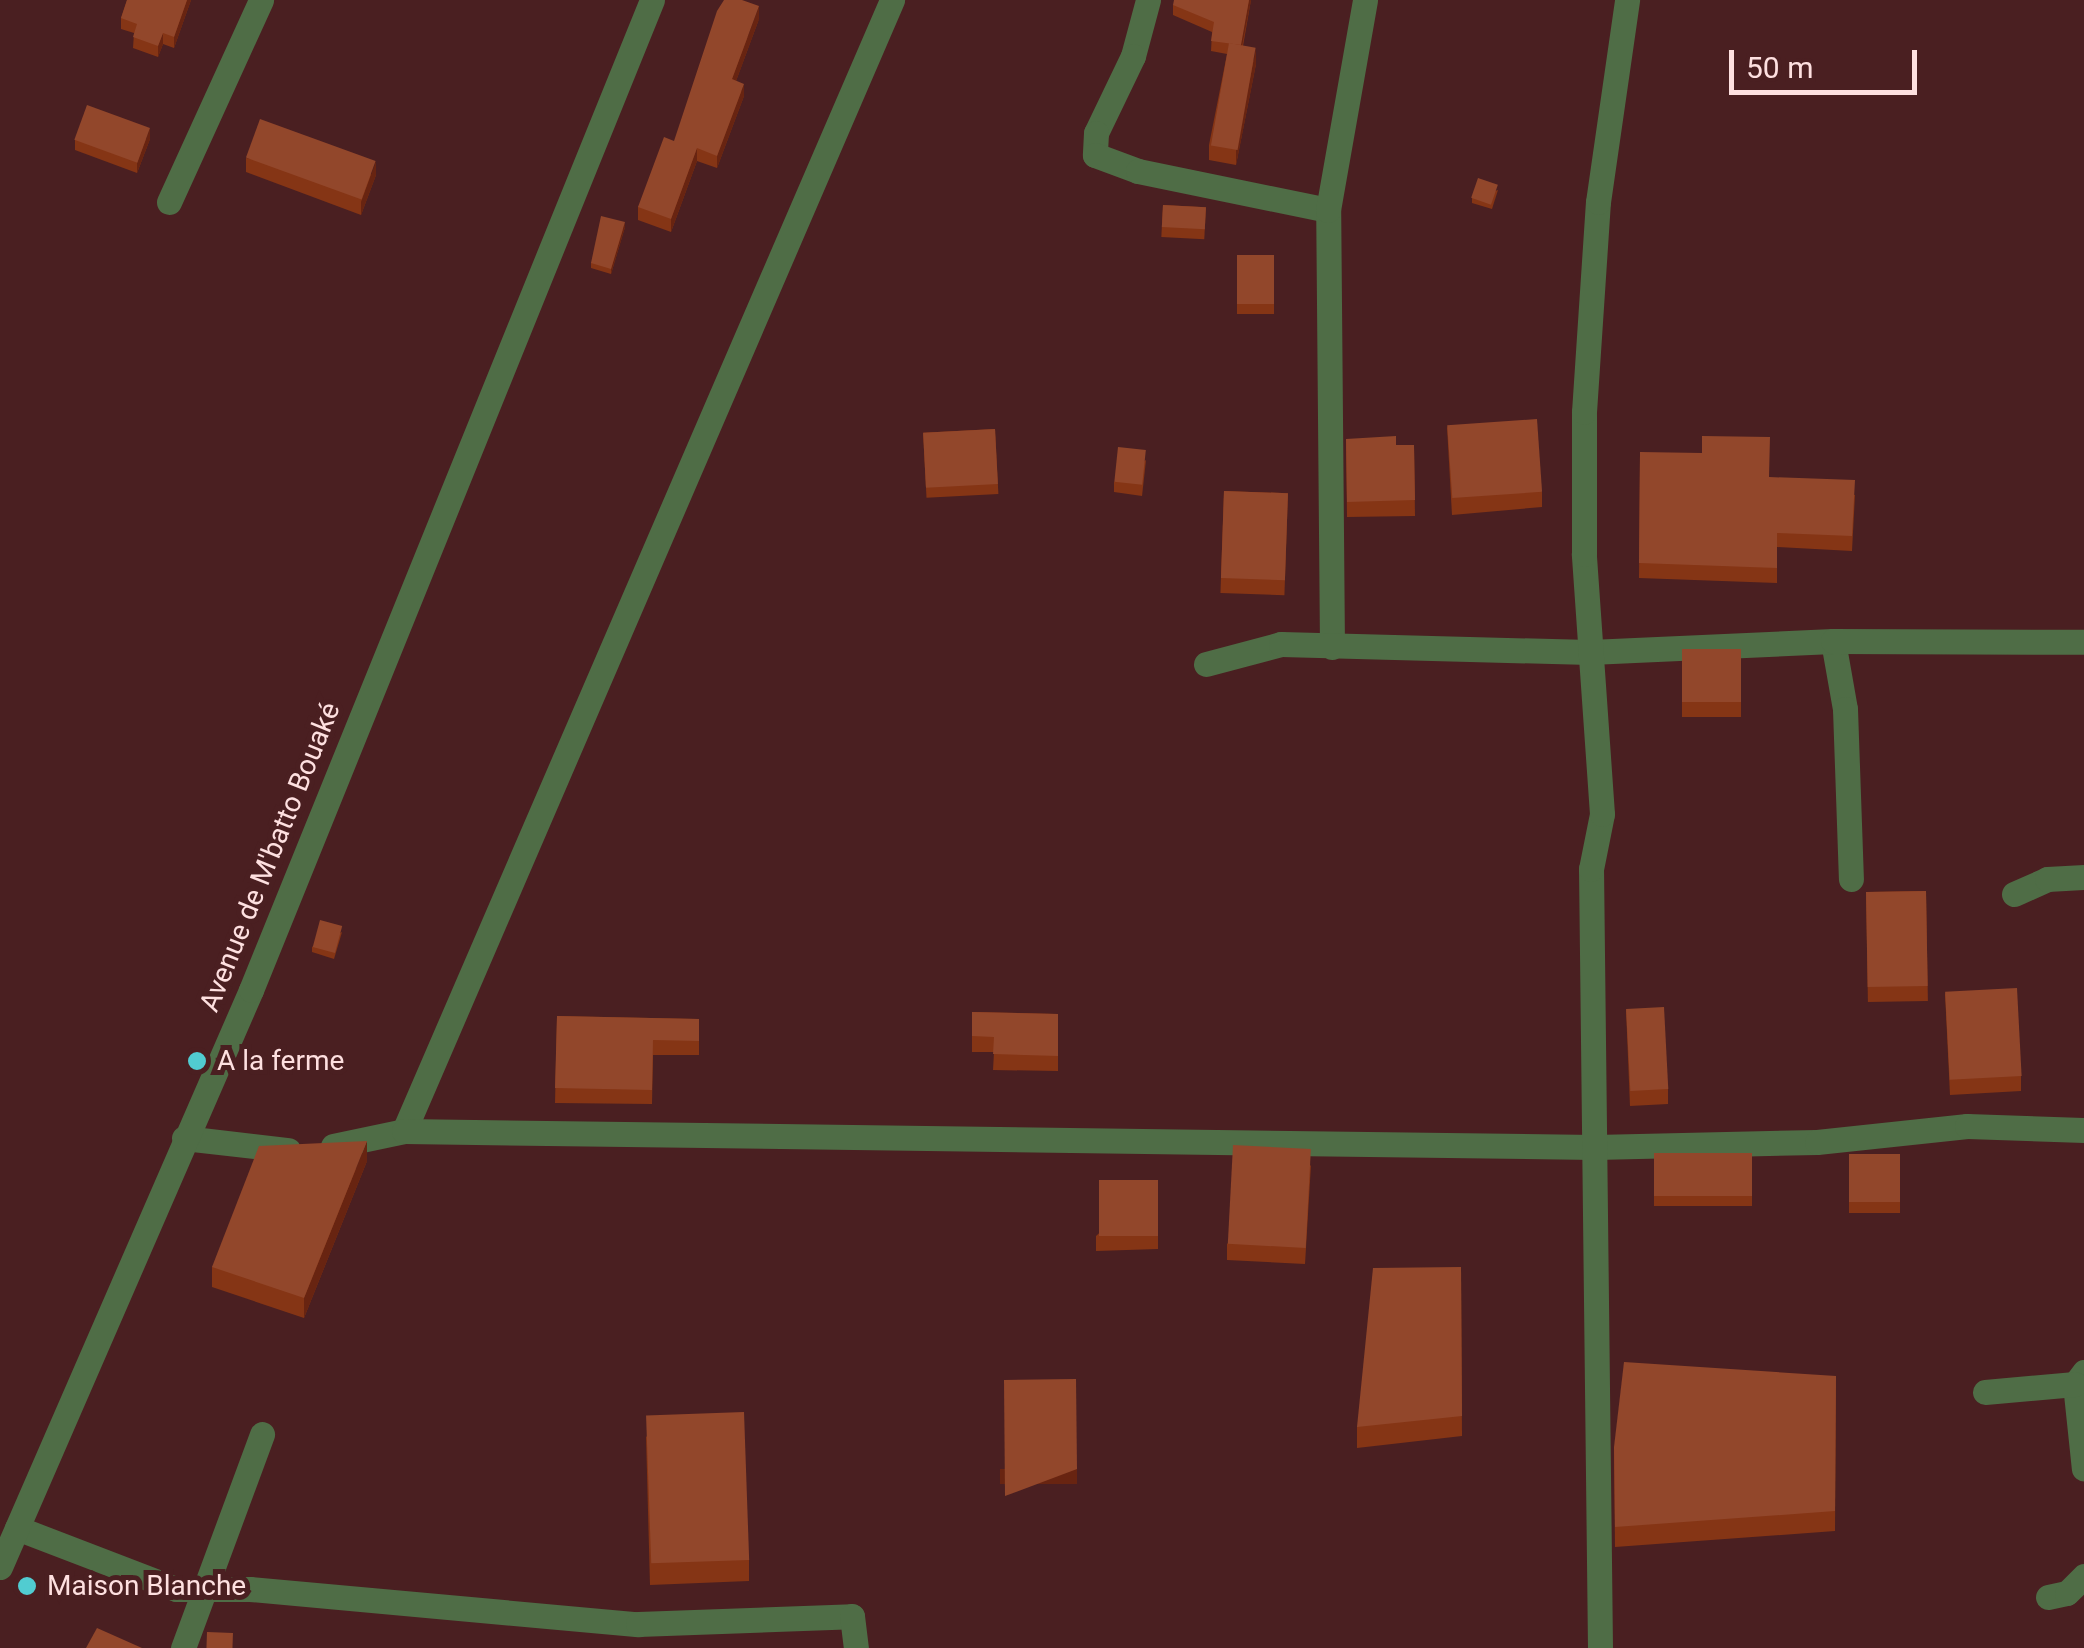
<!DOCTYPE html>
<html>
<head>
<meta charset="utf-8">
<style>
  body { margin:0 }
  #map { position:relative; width:2084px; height:1648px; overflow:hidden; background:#4a1f21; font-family:Roboto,sans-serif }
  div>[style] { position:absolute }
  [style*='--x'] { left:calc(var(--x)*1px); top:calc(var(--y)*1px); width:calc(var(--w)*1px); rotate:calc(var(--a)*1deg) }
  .minor>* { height:25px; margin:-12.5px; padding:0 12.5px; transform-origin:12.5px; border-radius:12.5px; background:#4f6d46 }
  .tertiary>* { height:25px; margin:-12.5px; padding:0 12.5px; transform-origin:12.5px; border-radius:12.5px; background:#4f6d46 }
  .wall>* { inset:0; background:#853515; transform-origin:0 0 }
  .shaded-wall>* { inset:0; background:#682411; transform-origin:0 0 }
  .building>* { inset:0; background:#92472b; transform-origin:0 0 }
  .dots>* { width:28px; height:28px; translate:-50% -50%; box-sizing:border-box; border:5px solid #4a1f21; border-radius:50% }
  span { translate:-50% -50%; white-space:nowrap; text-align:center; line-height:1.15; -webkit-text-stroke:10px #4a1f21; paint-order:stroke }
  .street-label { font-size:28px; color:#fee0e0 }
  .poi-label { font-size:28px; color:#fee0e0 }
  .left { translate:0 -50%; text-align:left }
  .scale { position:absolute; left:1729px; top:50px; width:188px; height:45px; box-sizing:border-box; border:5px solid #fee0e0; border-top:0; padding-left:12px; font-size:30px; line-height:35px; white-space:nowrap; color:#fee0e0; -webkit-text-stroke:8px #4a1f21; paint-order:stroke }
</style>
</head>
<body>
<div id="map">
  <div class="minor">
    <i style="--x:1148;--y:0;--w:58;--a:105"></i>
    <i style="--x:1133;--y:56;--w:85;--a:115.7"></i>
    <i style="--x:1096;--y:133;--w:22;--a:93"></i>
    <i style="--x:1095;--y:155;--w:46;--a:20.4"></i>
    <i style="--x:1138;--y:171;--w:194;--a:11.6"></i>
    <i style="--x:169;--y:202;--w:222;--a:-65.5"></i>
    <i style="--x:1833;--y:641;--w:69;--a:80"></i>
    <i style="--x:1845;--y:709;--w:170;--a:88"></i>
    <i style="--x:1332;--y:647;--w:437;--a:-90.5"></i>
    <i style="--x:1328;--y:210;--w:213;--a:-80"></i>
    <i style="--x:1206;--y:664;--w:78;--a:-14.9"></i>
    <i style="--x:1281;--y:644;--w:309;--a:1.5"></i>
    <i style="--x:1590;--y:652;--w:243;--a:-2.6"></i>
    <i style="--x:1833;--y:641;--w:251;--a:0.2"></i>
    <i style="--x:2014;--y:894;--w:36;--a:-24"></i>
    <i style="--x:2047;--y:879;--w:37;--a:-3"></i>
    <i style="--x:404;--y:1131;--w:1232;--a:-66.66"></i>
    <i style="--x:184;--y:1138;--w:105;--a:6.6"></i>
    <i style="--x:333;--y:1146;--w:73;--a:-11.9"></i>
    <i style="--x:404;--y:1131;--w:1191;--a:0.77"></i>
    <i style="--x:1595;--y:1147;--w:222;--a:-1.3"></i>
    <i style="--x:1817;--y:1142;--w:151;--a:-6.1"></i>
    <i style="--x:1967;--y:1126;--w:117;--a:2"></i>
    <i style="--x:2084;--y:1372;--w:15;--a:127"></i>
    <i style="--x:2075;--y:1384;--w:85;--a:84"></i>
    <i style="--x:1985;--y:1392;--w:90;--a:-5.1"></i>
    <i style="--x:17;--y:1528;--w:170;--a:21"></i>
    <i style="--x:176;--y:1589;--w:74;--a:0"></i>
    <i style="--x:250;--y:1589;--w:390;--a:5.2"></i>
    <i style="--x:638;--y:1624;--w:214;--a:-2.1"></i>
    <i style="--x:852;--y:1616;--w:32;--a:83"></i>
    <i style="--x:2048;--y:1597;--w:19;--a:-12"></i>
    <i style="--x:2067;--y:1593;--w:24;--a:-45"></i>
    <i style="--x:183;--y:1648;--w:228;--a:-69.7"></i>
    <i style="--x:1600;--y:1648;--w:779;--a:-90.66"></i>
    <i style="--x:1591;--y:869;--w:56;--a:-78.7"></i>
    <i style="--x:1602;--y:814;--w:261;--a:-94"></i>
    <i style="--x:1584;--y:554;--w:142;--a:-90"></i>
    <i style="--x:1584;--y:412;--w:210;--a:-86.2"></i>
    <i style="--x:1598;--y:202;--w:204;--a:-81.8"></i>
  </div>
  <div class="tertiary">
    <i style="--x:0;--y:1567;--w:629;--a:-66.49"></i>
    <i style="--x:251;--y:990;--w:1068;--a:-67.95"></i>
  </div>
  <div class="wall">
    <i style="clip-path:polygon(127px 0,191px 0,174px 48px,163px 44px,158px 57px,133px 48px,134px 33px,121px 29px,121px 18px)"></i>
    <i style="clip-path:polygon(1251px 0,1243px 46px,1256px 64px,1236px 165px,1209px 160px,1209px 145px,1227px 54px,1211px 51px,1212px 32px,1173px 15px,1173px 5px)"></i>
    <i style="clip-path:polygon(759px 19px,736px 81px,744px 96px,717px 168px,697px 161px,671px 232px,638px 220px,638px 207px)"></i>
    <i style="clip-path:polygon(150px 139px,137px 173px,75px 150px,75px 140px)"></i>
    <i style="clip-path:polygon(246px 158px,376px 175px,361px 215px,246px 172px)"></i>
    <i style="clip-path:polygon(1498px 190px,1492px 209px,1472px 203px,1472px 198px)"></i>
    <i style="left:1163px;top:205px;width:43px;height:32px;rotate:3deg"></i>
    <i style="clip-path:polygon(625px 227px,611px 274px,591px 268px,591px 263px)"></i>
    <i style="left:1237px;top:255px;width:37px;height:59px"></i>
    <i style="clip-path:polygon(1447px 427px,1542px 492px,1542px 507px,1452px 515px)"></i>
    <i style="left:995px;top:429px;width:65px;height:72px;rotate:87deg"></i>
    <i style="clip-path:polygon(1346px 439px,1396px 445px,1414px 445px,1415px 516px,1347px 517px)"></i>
    <i style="clip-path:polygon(1640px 452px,1855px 495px,1852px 551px,1777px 547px,1777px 583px,1639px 578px)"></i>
    <i style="clip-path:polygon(1146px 460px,1142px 496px,1114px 492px,1114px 482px)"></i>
    <i style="left:1224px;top:491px;width:64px;height:102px;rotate:2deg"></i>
    <i style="left:1682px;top:649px;width:59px;height:68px"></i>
    <i style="left:1926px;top:891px;width:110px;height:60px;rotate:89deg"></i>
    <i style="clip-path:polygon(342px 932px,334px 959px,312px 952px,312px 947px)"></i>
    <i style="clip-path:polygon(1945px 993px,2021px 1076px,2021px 1091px,1950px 1095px)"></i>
    <i style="clip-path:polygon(1626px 1009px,1668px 1089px,1668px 1104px,1630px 1106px)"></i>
    <i style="clip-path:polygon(972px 1012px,1058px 1014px,1058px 1071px,993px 1070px,994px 1052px,972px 1052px)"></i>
    <i style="clip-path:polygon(557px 1016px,699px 1019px,699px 1055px,653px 1055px,652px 1104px,555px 1103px)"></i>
    <i style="left:1654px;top:1153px;width:98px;height:53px"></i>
    <i style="left:1900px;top:1154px;width:59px;height:51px;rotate:90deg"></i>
    <i style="clip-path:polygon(367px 1161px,304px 1318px,212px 1287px,212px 1267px)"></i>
    <i style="clip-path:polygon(1311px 1165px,1305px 1264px,1227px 1260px,1227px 1244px)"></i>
    <i style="clip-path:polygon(1158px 1180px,1158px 1249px,1096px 1251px,1096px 1236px)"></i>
    <i style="clip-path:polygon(1461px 1267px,1462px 1436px,1357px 1448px,1357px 1427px)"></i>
    <i style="clip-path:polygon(1836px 1376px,1835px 1531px,1615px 1547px,1614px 1447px)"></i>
    <i style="clip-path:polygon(646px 1436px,749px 1560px,749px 1581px,650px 1585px)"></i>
  </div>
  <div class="shaded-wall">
    <i style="clip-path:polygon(187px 0,191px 0,174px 48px,174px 37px)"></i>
    <i style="clip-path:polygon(1249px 0,1251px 0,1240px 57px,1240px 46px)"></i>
    <i style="clip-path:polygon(759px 6px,759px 19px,732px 92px,732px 79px)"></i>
    <i style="clip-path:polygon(163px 33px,163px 44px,158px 57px,158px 46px)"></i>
    <i style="clip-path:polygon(1256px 48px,1256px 64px,1236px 165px,1236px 150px)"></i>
    <i style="clip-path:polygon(744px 84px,744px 96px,717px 168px,717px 156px)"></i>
    <i style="clip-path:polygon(150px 128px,150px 139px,137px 173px,137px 163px)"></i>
    <i style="clip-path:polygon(697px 148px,697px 161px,671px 232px,671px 219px)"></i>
    <i style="clip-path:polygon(376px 161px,376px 175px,361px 215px,361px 202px)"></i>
    <i style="clip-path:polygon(625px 222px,625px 227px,611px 274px,611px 269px)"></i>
    <i style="clip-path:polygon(367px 1141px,367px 1161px,304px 1318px,304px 1298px)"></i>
    <i style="left:1077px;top:1469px;width:15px;height:77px;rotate:90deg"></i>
  </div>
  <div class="building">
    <i style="clip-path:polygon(127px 0,187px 0,174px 37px,163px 33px,158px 46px,133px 37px,137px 24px,121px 18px)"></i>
    <i style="clip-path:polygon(724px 0,742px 0,759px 6px,732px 79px,744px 84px,717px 156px,697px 148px,671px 219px,638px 207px,664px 137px,674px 141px,717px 11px)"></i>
    <i style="clip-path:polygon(1174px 0,1249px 0,1241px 45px,1211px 41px,1214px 22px,1173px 5px)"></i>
    <i style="left:1229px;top:43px;width:27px;height:104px;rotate:10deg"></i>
    <i style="left:87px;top:105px;width:67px;height:37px;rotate:20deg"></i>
    <i style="left:260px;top:119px;width:123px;height:41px;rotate:20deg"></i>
    <i style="left:1478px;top:178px;width:21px;height:21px;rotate:19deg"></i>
    <i style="left:1163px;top:205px;width:43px;height:22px;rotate:3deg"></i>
    <i style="clip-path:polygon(601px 216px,625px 222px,611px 269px,591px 263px)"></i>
    <i style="left:1237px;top:255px;width:37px;height:49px"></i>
    <i style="left:1537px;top:419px;width:73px;height:90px;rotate:86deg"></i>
    <i style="left:995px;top:429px;width:55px;height:72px;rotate:87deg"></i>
    <i style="clip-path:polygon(1396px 436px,1396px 445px,1414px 445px,1415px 500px,1347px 502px,1346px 439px)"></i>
    <i style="clip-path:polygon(1702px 436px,1770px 437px,1769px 477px,1855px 480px,1852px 536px,1777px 533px,1777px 568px,1639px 563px,1640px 452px,1702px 453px)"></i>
    <i style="left:1118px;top:447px;width:28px;height:35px;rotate:6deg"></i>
    <i style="left:1224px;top:491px;width:64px;height:87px;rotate:2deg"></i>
    <i style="left:1682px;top:649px;width:59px;height:53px"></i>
    <i style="left:1926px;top:891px;width:95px;height:60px;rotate:89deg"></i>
    <i style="left:320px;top:920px;width:23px;height:28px;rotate:15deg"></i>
    <i style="left:2017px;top:988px;width:88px;height:72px;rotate:87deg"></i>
    <i style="left:1664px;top:1007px;width:82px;height:38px;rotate:87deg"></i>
    <i style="clip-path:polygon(972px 1012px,1058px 1014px,1058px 1056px,993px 1054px,994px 1037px,972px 1036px)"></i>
    <i style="clip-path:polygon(557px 1016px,699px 1019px,699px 1041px,653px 1040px,652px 1090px,555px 1088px)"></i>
    <i style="clip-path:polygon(367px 1141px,304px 1298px,212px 1267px,259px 1146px)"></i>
    <i style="left:1233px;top:1145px;width:78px;height:99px;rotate:3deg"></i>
    <i style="left:1654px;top:1153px;width:98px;height:43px"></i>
    <i style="left:1900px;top:1154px;width:48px;height:51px;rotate:90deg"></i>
    <i style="left:1099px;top:1180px;width:59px;height:56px"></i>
    <i style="clip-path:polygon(1461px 1267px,1462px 1416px,1357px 1427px,1373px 1268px)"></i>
    <i style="clip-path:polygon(1624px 1362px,1836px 1376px,1835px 1511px,1615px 1527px,1614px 1447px)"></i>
    <i style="clip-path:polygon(1076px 1379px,1077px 1469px,1005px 1496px,1004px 1380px)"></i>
    <i style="left:744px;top:1412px;width:148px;height:98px;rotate:88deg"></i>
    <i style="clip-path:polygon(97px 1628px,142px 1648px,86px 1648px)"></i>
    <i style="left:207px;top:1632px;width:26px;height:16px;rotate:2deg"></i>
  </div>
  <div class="dots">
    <i style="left:197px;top:1061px;background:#51ccd1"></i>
    <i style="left:27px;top:1586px;background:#51ccd1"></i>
  </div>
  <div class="street-label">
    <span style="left:270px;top:857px;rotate:-68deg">Avenue de M'batto Bouaké</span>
  </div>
  <div class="poi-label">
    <span class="left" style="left:217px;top:1061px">A la ferme</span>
    <span class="left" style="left:47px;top:1586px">Maison Blanche</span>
  </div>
  <div class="scale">50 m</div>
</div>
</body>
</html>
